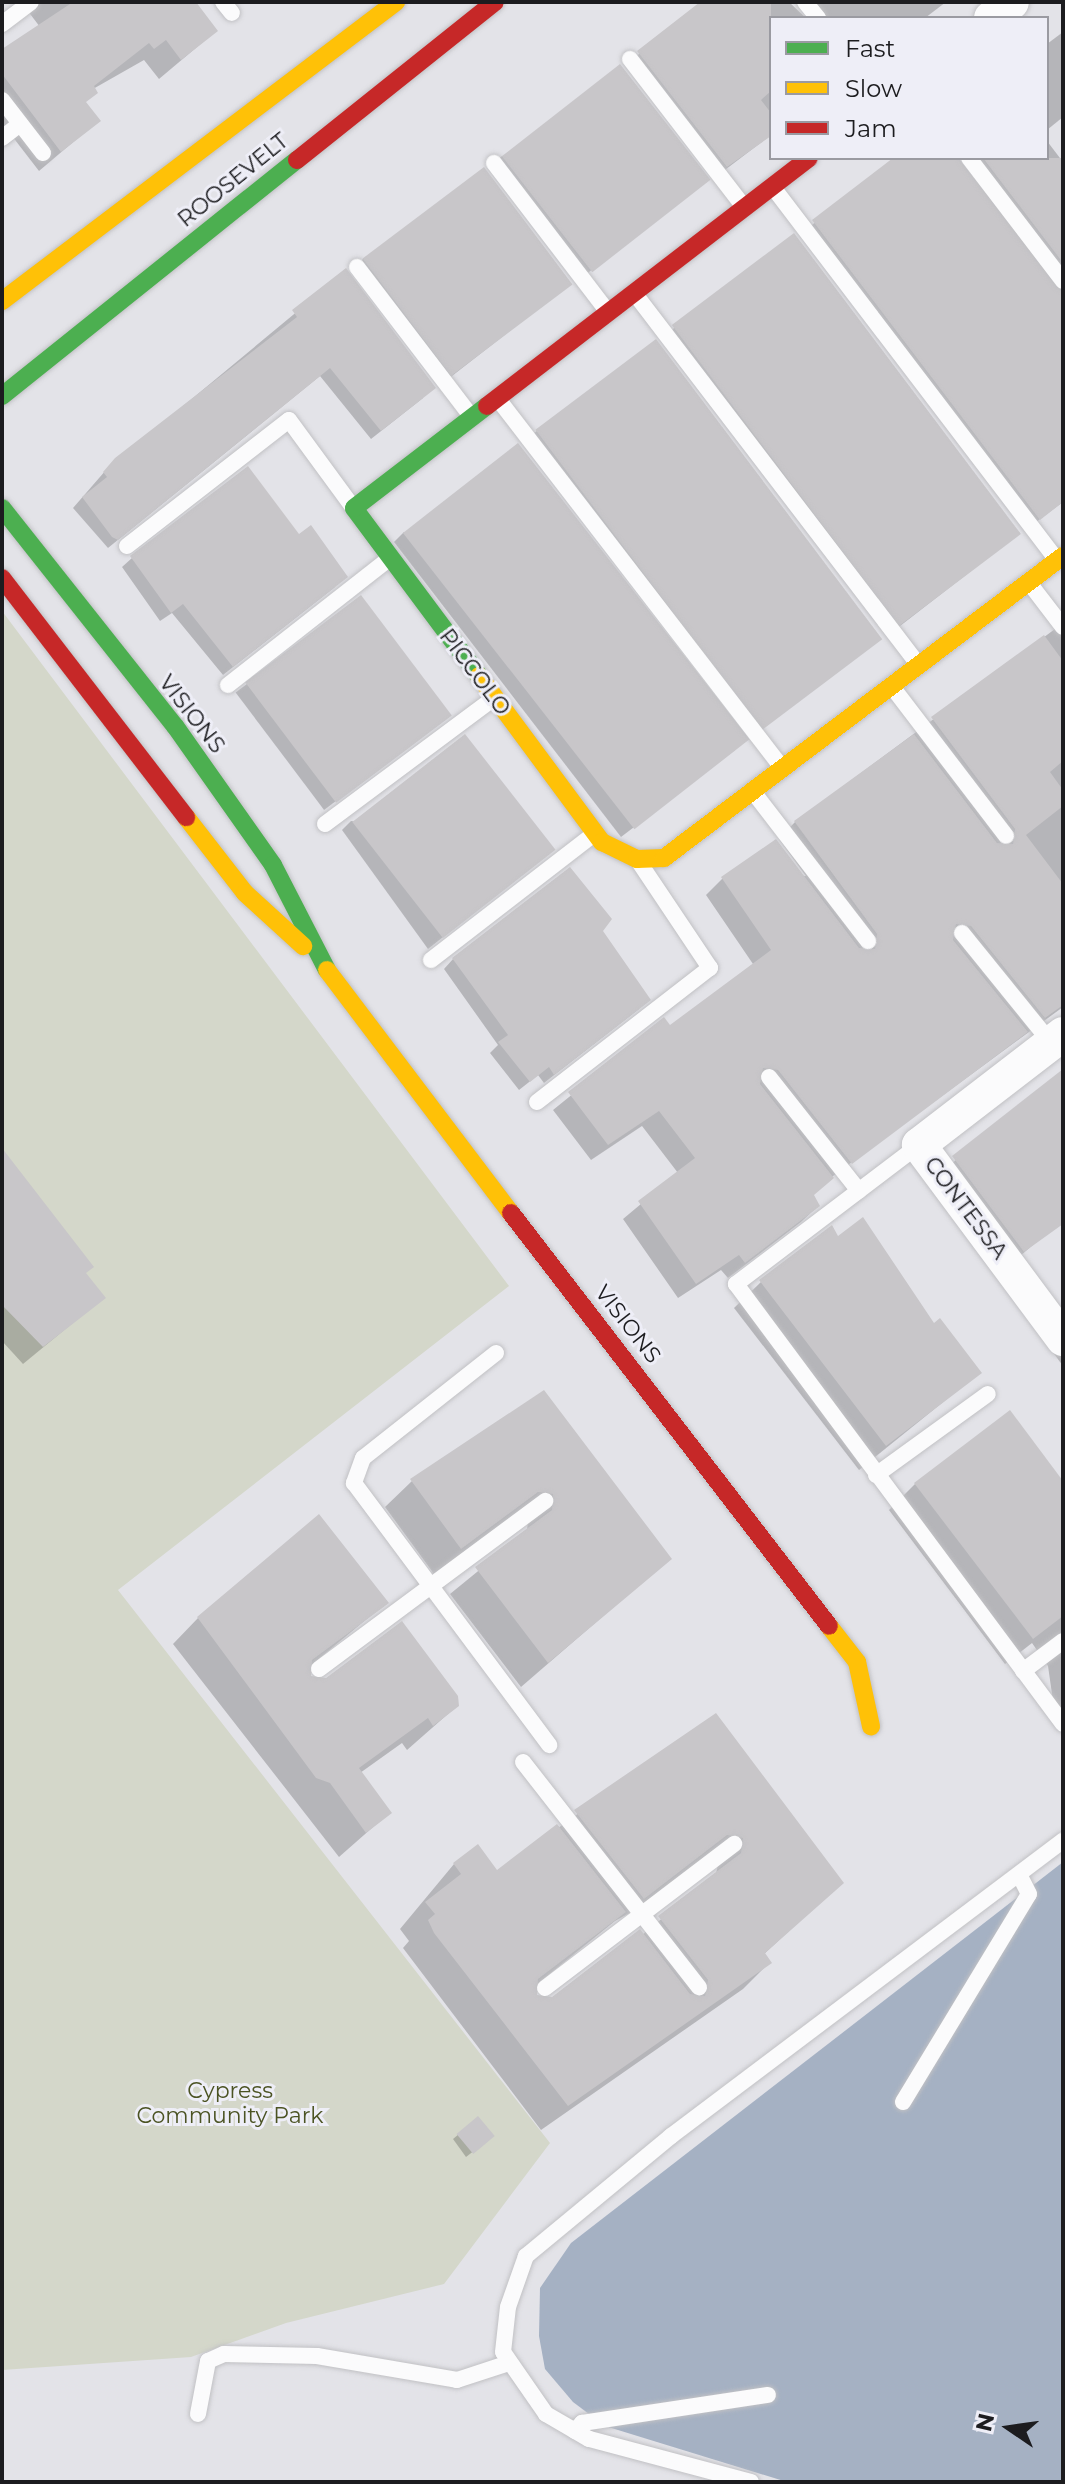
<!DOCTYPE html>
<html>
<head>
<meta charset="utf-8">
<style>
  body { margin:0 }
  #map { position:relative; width:1065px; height:2484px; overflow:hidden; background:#e3e3e8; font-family:Montserrat,sans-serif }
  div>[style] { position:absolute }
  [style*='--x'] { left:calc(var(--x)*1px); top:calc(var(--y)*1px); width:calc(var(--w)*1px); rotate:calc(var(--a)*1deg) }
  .green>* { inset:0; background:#d4d7ca }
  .water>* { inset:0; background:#a5b1c3 }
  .shadow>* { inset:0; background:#0003; transform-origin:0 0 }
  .building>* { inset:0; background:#c8c6c9; transform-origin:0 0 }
  .roads { filter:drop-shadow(0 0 2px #c1c1c4) drop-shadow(0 0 2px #c1c1c4) }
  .lane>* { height:16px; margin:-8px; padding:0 8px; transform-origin:8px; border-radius:8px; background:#fbfbfc }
  .street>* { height:34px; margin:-17px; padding:0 17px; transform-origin:17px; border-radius:17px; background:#fbfbfc }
  .fast>* { height:18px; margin:-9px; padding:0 9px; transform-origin:9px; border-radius:9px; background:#4caf50 }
  .slow>* { height:18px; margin:-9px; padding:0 9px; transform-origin:9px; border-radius:9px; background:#ffc107 }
  .jam>* { height:18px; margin:-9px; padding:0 9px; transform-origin:9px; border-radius:9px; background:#c62828 }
  span { translate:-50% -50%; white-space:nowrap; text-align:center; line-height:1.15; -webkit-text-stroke:6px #eeeef7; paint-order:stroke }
  .street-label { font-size:22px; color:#1c1c1f }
  .park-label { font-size:22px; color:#4b5323 }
  .frame { position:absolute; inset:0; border:4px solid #1c1c1f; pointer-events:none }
  .legend { position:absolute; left:769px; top:16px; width:280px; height:144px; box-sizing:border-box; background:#eeeef7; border:2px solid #9a9aa1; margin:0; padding:10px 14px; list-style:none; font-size:24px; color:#1c1c1f }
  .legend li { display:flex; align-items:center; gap:16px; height:40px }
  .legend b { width:40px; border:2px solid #9a9aa1 }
  .north { position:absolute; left:969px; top:2388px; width:80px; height:80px; -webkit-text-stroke:6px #eeeef7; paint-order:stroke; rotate:283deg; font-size:22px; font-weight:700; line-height:32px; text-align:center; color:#1c1c1f }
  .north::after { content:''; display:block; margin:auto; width:28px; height:36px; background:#1c1c1f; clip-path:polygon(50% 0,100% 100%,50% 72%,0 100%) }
</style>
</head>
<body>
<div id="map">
  <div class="green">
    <i style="clip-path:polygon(2px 611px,509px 1286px,118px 1590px,550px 2143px,444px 2284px,286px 2323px,191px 2357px,2px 2370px)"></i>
  </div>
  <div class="water">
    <i style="clip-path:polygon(1063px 1862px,1063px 2482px,787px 2482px,605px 2426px,573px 2402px,545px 2369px,539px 2336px,540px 2288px,571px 2243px)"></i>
  </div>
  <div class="shadow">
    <i style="clip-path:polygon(21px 2px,193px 2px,216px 31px,159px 79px,144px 60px,93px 89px,85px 103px,98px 121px,39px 171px,2px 123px,2px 52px,40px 27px)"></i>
    <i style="clip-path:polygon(705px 2px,946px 2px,925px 18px,814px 18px,804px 4px,789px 2px,806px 18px,771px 18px,771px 135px,717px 176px,629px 62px)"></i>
    <i style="clip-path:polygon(1063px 32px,1063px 117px,1047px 130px,1047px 44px)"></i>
    <i style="clip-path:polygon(1047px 141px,1063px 162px,1063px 502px,1028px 528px,803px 232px,897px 158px,958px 158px,1061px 291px,959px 158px,1047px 158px)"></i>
    <i style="clip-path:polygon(502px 156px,707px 180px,580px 279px,492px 165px)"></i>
    <i style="clip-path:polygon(363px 259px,570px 284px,443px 383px,353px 268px)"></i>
    <i style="clip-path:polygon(346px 271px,423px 398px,371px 439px,320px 376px,108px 548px,73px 508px,106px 470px)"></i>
    <i style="clip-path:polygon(675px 327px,1020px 533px,891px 633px,665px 337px)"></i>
    <i style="left:655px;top:342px;width:373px;height:162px;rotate:53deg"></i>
    <i style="clip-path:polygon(404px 532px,735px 750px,621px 837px,394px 542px)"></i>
    <i style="clip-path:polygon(132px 558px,335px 587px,223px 675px,172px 613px,160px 621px,122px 567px)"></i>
    <i style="left:361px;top:598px;width:147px;height:157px;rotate:53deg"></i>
    <i style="clip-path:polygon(1063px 623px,1063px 1007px,833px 1176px,812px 1196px,818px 1206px,801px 1222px,728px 1278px,721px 1270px,678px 1298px,623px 1219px,678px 1173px,642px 1126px,591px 1160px,553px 1110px,664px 1020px,670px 1028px,753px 964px,706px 895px,722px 879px,806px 876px,779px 839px,795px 822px)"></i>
    <i style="clip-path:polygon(351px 821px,554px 849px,428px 949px,342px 830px)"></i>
    <i style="clip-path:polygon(600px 931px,639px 1009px,544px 1083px,538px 1075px,519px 1090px,490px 1053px,498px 1045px,444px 969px,453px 959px)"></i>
    <i style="clip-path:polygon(1063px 1073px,1063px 1219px,998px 1275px,929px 1182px)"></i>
    <i style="clip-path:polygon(2px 1178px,103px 1298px,23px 1364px,2px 1341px)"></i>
    <i style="clip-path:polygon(837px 1239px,979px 1373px,859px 1470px,734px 1308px,761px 1282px)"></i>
    <i style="clip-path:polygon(1063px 1307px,1063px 1366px,1038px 1332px)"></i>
    <i style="clip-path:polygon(543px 1393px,669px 1559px,521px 1687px,450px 1594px,527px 1531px,528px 1520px,434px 1574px,385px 1507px,412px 1481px)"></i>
    <i style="clip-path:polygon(915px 1484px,1063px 1494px,1063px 1713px,1053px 1701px,1048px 1666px,1032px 1643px,1005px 1664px,889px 1510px)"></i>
    <i style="clip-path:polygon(386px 1603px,309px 1667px,307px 1676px,457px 1706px,407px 1750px,402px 1743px,360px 1773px,389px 1813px,339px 1857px,173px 1644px,198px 1618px)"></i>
    <i style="clip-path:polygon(evenodd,716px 1716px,841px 1883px,763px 1955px,769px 1963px,743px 1989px,541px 2130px,403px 1948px,409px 1941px,400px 1929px,454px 1864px,496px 1872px,716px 1716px,718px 1864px,716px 1874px,642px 1935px,552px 1999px,535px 1997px,536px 1985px,615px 1921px,718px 1864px)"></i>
    <i style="clip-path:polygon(478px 2118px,488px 2140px,466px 2157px,453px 2139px)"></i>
  </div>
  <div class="building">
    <i style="clip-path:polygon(73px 2px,196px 2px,218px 31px,181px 60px,166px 40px,154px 49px,149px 43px,94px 86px,98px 93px,86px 102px,101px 121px,61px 152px,2px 74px,2px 49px)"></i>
    <i style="clip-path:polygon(700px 2px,771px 2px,771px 91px,761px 100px,771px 113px,771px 136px,727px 167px,637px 51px)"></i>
    <i style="left:620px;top:64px;width:147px;height:150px;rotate:52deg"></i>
    <i style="clip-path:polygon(893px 158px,958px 158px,1063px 292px,1063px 502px,1040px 520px,812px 220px)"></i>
    <i style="clip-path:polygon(983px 158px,1063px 158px,1063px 263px)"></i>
    <i style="left:484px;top:167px;width:147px;height:152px;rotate:53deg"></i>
    <i style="left:794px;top:233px;width:377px;height:153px;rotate:53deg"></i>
    <i style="clip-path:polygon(346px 268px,436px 388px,381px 431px,330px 368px,118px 540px,112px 537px,82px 497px,107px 477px,103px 472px,115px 458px,297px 317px,292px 310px)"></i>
    <i style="left:656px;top:339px;width:376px;height:151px;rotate:53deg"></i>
    <i style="left:518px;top:443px;width:376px;height:146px;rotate:52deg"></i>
    <i style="clip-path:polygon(248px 466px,299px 534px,311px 525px,348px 577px,233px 667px,183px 604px,171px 613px,130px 556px)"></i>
    <i style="left:361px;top:595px;width:151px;height:145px;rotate:53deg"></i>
    <i style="clip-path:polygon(1044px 635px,1063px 661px,1063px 761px,1050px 772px,1063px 790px,1063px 806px,1026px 835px,1063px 884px,1063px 1005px,1045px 1018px,971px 926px,956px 924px,953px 940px,1028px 1032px,852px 1164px,778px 1070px,763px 1068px,760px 1084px,834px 1178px,814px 1195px,820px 1206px,745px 1263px,739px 1255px,696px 1284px,638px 1201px,695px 1158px,659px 1111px,608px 1145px,568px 1092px,664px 1017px,670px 1025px,771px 950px,721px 877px,776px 839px,859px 948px,875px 949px,877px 934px,794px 821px,914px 734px,997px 843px,1013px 844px,1015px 829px,931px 717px)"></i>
    <i style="left:465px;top:734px;width:147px;height:143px;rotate:52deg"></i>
    <i style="clip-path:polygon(570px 867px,612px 919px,603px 931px,651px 1000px,554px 1075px,549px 1067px,530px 1082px,498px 1042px,508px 1035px,452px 958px)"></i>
    <i style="clip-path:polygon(1063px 1069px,1063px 1224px,1024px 1252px,952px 1156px)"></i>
    <i style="clip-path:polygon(2px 1148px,94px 1267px,86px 1273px,106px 1298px,43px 1347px,2px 1305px)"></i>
    <i style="clip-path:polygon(863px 1217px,934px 1323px,940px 1318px,982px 1373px,886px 1446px,759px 1280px,832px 1225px,838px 1236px)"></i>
    <i style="clip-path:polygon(544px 1390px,672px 1559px,548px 1663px,475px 1567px,552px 1510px,553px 1494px,538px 1492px,461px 1549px,410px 1479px)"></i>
    <i style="clip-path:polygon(1010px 1410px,1063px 1481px,1063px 1616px,1033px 1639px,914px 1483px)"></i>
    <i style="clip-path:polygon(319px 1514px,389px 1603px,312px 1660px,311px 1676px,326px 1678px,402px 1621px,458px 1696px,459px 1706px,433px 1726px,428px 1718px,359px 1768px,392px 1813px,366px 1833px,330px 1783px,316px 1778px,197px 1617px)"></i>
    <i style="clip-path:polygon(716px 1713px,844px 1883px,765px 1953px,772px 1963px,568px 2106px,434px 1933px,428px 1920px,435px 1914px,425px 1902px,461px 1874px,453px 1863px,478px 1844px,497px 1870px,557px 1824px,626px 1912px,538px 1979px,537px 1995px,552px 1997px,640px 1929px,690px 1994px,705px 1996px,708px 1980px,658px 1916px,741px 1853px,743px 1838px,727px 1835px,644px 1899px,574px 1810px)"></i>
    <i style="left:478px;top:2116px;width:26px;height:28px;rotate:50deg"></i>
  </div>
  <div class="roads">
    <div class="lane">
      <i style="--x:223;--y:2;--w:14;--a:51"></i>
      <i style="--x:805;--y:2;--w:21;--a:51"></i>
      <i style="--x:2;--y:24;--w:36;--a:-37"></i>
      <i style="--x:630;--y:59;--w:187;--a:52.4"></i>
      <i style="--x:2;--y:100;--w:67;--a:52.3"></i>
      <i style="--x:2;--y:138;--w:23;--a:-38"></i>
      <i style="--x:969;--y:158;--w:155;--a:52.6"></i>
      <i style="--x:494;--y:163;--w:186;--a:52.6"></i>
      <i style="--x:772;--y:186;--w:469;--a:52.7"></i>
      <i style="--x:357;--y:267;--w:186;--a:52.6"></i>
      <i style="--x:635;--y:294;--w:464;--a:52.6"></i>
      <i style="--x:498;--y:399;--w:464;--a:52.4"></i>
      <i style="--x:127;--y:546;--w:205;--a:-37.9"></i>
      <i style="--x:289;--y:420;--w:107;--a:53.8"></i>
      <i style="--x:1030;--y:584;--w:54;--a:52.5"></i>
      <i style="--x:228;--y:685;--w:206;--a:-38.1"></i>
      <i style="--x:893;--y:688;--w:186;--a:52.6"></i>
      <i style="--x:754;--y:793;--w:187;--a:52.4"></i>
      <i style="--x:325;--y:824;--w:209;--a:-36.7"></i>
      <i style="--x:962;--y:933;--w:141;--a:51"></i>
      <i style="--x:431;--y:960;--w:206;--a:-37.7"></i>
      <i style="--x:769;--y:1077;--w:145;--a:51.7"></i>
      <i style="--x:537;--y:1102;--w:219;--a:-37.8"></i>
      <i style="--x:710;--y:968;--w:128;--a:-123.8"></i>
      <i style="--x:919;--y:1145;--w:230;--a:142.8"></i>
      <i style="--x:736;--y:1284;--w:548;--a:53.38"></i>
      <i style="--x:496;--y:1353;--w:169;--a:141.7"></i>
      <i style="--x:363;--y:1458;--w:27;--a:110"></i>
      <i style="--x:354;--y:1483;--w:327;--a:53.3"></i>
      <i style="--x:876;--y:1475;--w:138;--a:-35.9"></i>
      <i style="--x:319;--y:1669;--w:282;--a:-36.6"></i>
      <i style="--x:1023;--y:1671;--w:50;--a:-36.9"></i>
      <i style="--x:523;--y:1762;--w:286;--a:52"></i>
      <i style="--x:545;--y:1988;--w:238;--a:-37.3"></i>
      <i style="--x:903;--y:2102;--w:243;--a:-58.8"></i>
      <i style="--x:1029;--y:1894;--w:18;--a:-117"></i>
      <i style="--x:198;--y:2414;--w:54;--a:-79.3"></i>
      <i style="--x:208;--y:2361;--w:17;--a:-24"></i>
      <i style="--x:224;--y:2354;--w:93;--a:1.2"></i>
      <i style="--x:317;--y:2356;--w:142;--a:9.7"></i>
      <i style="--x:457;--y:2380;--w:55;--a:-18.1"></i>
      <i style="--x:575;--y:2431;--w:11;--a:-49"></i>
      <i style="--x:582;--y:2423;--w:188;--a:-8.6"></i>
      <i style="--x:751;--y:2482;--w:168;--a:-165.1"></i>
      <i style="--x:589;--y:2439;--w:50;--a:-149.8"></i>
      <i style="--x:546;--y:2414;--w:75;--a:-124.7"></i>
      <i style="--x:503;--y:2352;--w:45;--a:-83.7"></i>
      <i style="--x:508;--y:2307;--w:54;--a:-70.6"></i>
      <i style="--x:526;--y:2256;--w:188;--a:-39.6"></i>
      <i style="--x:671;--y:2136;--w:491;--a:-37"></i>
    </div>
    <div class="street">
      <i style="--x:991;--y:18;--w:26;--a:-37"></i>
      <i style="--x:1063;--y:1034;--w:182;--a:142.4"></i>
      <i style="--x:919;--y:1145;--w:242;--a:53.4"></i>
    </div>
    <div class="fast">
      <i style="--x:2;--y:396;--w:378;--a:-38.7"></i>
      <i style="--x:2;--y:508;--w:278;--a:51.6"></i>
      <i style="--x:175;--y:726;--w:170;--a:54.8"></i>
      <i style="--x:273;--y:865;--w:118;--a:62.8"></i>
      <i style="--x:479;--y:676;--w:209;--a:-126.7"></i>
      <i style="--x:354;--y:508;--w:168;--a:-37.5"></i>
    </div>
    <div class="slow">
      <i style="--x:2;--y:301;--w:495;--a:-37.2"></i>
      <i style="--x:479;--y:676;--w:207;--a:53.5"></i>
      <i style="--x:602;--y:842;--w:39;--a:26"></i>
      <i style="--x:637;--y:859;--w:27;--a:-2"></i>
      <i style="--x:664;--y:858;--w:500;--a:-37.12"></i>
      <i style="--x:186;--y:817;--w:96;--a:52.2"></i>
      <i style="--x:245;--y:893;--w:79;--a:42.4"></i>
      <i style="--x:327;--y:970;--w:305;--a:52.9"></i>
      <i style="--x:829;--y:1626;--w:46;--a:52.1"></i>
      <i style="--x:857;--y:1662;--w:66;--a:77.7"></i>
    </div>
    <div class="jam">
      <i style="--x:297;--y:160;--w:253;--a:-38.6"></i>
      <i style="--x:487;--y:406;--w:406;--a:-37.6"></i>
      <i style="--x:2;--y:578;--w:302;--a:52.4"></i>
      <i style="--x:511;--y:1213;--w:521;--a:52.4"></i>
    </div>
  </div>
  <div class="street-label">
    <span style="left:233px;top:180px;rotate:-39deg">ROOSEVELT</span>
    <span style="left:475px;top:672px;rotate:53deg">PICCOLO</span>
    <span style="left:192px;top:714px;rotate:52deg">VISIONS</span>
    <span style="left:966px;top:1208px;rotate:53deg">CONTESSA</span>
    <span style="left:628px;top:1324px;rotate:52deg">VISIONS</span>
  </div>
  <div class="park-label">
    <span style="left:230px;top:2103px">Cypress<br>Community Park</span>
  </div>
  <div class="frame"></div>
  <ul class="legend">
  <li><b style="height:10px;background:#4caf50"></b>Fast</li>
  <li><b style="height:10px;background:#ffc107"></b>Slow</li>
  <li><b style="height:10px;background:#c62828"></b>Jam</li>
  </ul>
  <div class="north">N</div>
</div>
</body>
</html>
